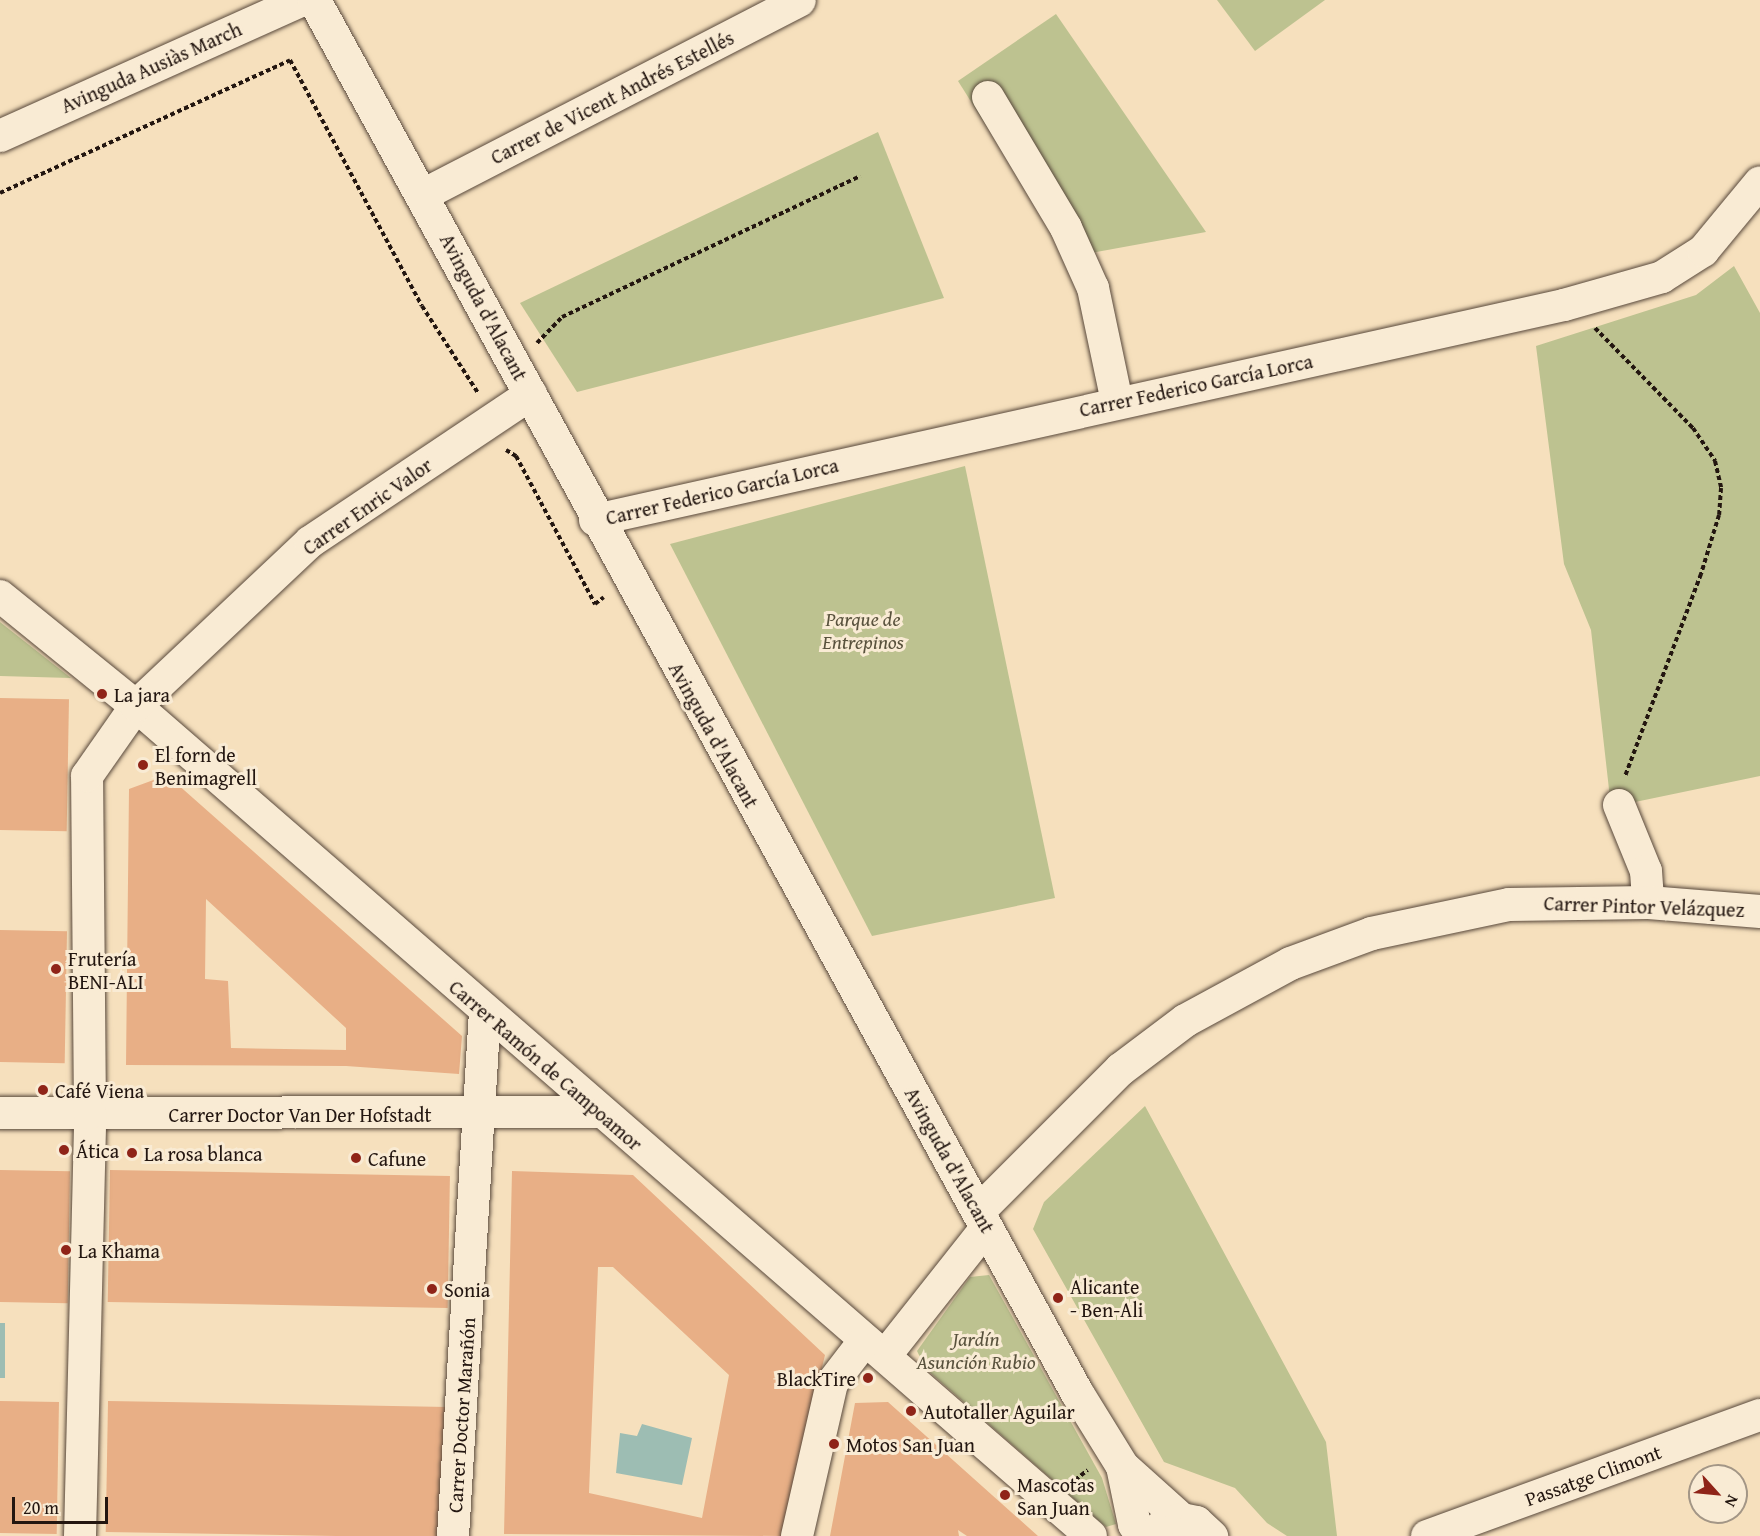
<!DOCTYPE html>
<html>
<head>
<meta charset="utf-8">
<style>
  body { margin:0 }
  #map { position:relative; width:1760px; height:1536px; overflow:hidden; background:#f6e0bd; font-family:"Gentium Book Plus",serif }
  div>[style] { position:absolute }
  [style*='--x'] { left:calc(var(--x)*1px); top:calc(var(--y)*1px); width:calc(var(--w)*1px); rotate:calc(var(--a)*1deg) }
  .green>* { inset:0; background:#bdc290 }
  .water>* { inset:0; background:#9dbdb3; transform-origin:0 0 }
  .building>* { inset:0; background:#e8af86; transform-origin:0 0 }
  .path>* { height:4px; margin-top:-2px; transform-origin:0; background:repeating-linear-gradient(90deg,#231610 0 4.5px,transparent 0 7.5px) }
  .roads { filter:drop-shadow(0 0 2px #58483b) drop-shadow(0 0 2px #58483b) }
  .street>* { height:32px; margin:-16px; padding:0 16px; transform-origin:16px; border-radius:16px; background:#f9ebd4 }
  .secondary>* { height:33px; margin:-16.5px; padding:0 16.5px; transform-origin:16.5px; border-radius:16.5px; background:#f9ebd4 }
  .dots>* { width:16px; height:16px; translate:-50% -50%; box-sizing:border-box; border:3px solid #f9ebd4; border-radius:50% }
  span { translate:-50% -50%; white-space:nowrap; text-align:center; line-height:1.15; -webkit-text-stroke:6px #f9ebd4; paint-order:stroke }
  .street-label { font-size:20px; color:#231610 }
  .park-label { font-size:20px; color:#59523d; font-style:italic }
  .poi-label { font-size:20px; color:#231610 }
  .left { translate:0 -50%; text-align:left }
  .right { translate:-100% -50%; text-align:right }
  .north { position:absolute; left:1688px; top:1464px; width:60px; height:60px; box-sizing:border-box; background:#f9ebd4; border:2px solid #a39686; border-radius:50%; rotate:117deg; font-size:16px; font-weight:700; line-height:24px; text-align:center; color:#231610 }
  .north::after { content:''; display:block; margin:auto; width:21px; height:27px; background:#8f2418; clip-path:polygon(50% 0,100% 100%,50% 72%,0 100%) }
  .scale { position:absolute; left:12px; top:1497px; width:96px; height:27px; box-sizing:border-box; border:3px solid #231610; border-top:0; padding-left:8px; font-size:18px; line-height:21px; white-space:nowrap; color:#231610; -webkit-text-stroke:4px #f9ebd4; paint-order:stroke }
</style>
</head>
<body>
<div id="map">
  <div class="green">
    <i style="clip-path:polygon(1217px 0,1325px 0,1255px 51px)"></i>
    <i style="clip-path:polygon(1056px 14px,1206px 232px,1069px 257px,958px 81px)"></i>
    <i style="clip-path:polygon(878px 132px,944px 298px,577px 392px,520px 303px)"></i>
    <i style="clip-path:polygon(1734px 266px,1760px 313px,1760px 776px,1611px 807px,1591px 630px,1564px 564px,1536px 346px,1696px 295px)"></i>
    <i style="clip-path:polygon(965px 466px,1055px 898px,872px 936px,670px 544px)"></i>
    <i style="clip-path:polygon(0 622px,71px 678px,0 676px)"></i>
    <i style="clip-path:polygon(1145px 1106px,1326px 1442px,1337px 1536px,1287px 1536px,1267px 1523px,1235px 1488px,1164px 1462px,1033px 1229px,1044px 1202px)"></i>
    <i style="clip-path:polygon(989px 1275px,1102px 1478px,1116px 1524px,1106px 1527px,926px 1369px,917px 1351px,970px 1277px)"></i>
  </div>
  <div class="water">
    <i style="left:0;top:1323px;width:5px;height:55px"></i>
    <i style="clip-path:polygon(642px 1424px,692px 1438px,682px 1485px,616px 1473px,620px 1433px,637px 1436px)"></i>
  </div>
  <div class="building">
    <i style="left:0;top:698px;width:69px;height:132px;rotate:1deg"></i>
    <i style="clip-path:polygon(evenodd,167px 775px,462px 1036px,459px 1074px,346px 1066px,126px 1065px,129px 789px,167px 775px,206px 899px,346px 1028px,346px 1050px,231px 1048px,228px 981px,205px 979px,206px 899px)"></i>
    <i style="left:0;top:930px;width:67px;height:132px;rotate:1deg"></i>
    <i style="left:0;top:1170px;width:70px;height:132px;rotate:1deg"></i>
    <i style="left:110px;top:1170px;width:340px;height:132px;rotate:1deg"></i>
    <i style="clip-path:polygon(evenodd,512px 1171px,633px 1175px,825px 1355px,781px 1536px,504px 1534px,512px 1171px,598px 1267px,613px 1267px,729px 1375px,702px 1518px,589px 1493px,598px 1267px)"></i>
    <i style="left:0;top:1401px;width:59px;height:132px;rotate:1deg"></i>
    <i style="left:108px;top:1401px;width:340px;height:131px;rotate:1deg"></i>
    <i style="clip-path:polygon(888px 1402px,1038px 1536px,967px 1536px,958px 1530px,959px 1536px,830px 1536px,855px 1403px)"></i>
  </div>
  <div class="path">
    <i style="--x:0;--y:193;--w:319;--a:-24.6"></i>
    <i style="--x:290;--y:60;--w:279;--a:61.8"></i>
    <i style="--x:422;--y:306;--w:103;--a:57.2"></i>
    <i style="--x:1595;--y:328;--w:140;--a:45.6"></i>
    <i style="--x:1693;--y:428;--w:40;--a:56"></i>
    <i style="--x:1715;--y:461;--w:28;--a:77"></i>
    <i style="--x:1721;--y:488;--w:27;--a:94"></i>
    <i style="--x:1719;--y:515;--w:62;--a:107"></i>
    <i style="--x:1701;--y:574;--w:216;--a:110.6"></i>
    <i style="--x:537;--y:343;--w:36;--a:-46"></i>
    <i style="--x:562;--y:317;--w:330;--a:-25.3"></i>
    <i style="--x:506;--y:450;--w:12;--a:31"></i>
    <i style="--x:516;--y:456;--w:168;--a:61.9"></i>
    <i style="--x:595;--y:604;--w:11;--a:-38"></i>
    <i style="--x:1075;--y:1480;--w:16;--a:-38"></i>
  </div>
  <div class="roads">
    <div class="street">
      <i style="--x:988;--y:97;--w:152;--a:59.2"></i>
      <i style="--x:1066;--y:228;--w:66;--a:65.8"></i>
      <i style="--x:1093;--y:288;--w:116;--a:78.1"></i>
      <i style="--x:0;--y:136;--w:332;--a:-24.2"></i>
      <i style="--x:423;--y:195;--w:424;--a:-27.3"></i>
      <i style="--x:595;--y:520;--w:993;--a:-12.51"></i>
      <i style="--x:1564;--y:305;--w:102;--a:-15.9"></i>
      <i style="--x:1662;--y:277;--w:49;--a:-32.4"></i>
      <i style="--x:1703;--y:251;--w:89;--a:-50.4"></i>
      <i style="--x:0;--y:596;--w:175;--a:39"></i>
      <i style="--x:136;--y:706;--w:1265;--a:40.99"></i>
      <i style="--x:1619;--y:805;--w:71;--a:67.8"></i>
      <i style="--x:1646;--y:871;--w:31;--a:86"></i>
      <i style="--x:0;--y:1113;--w:600;--a:-0.1"></i>
      <i style="--x:885;--y:1356;--w:164;--a:-51.7"></i>
      <i style="--x:80;--y:1536;--w:423;--a:-88.6"></i>
      <i style="--x:90;--y:1113;--w:337;--a:-90.5"></i>
      <i style="--x:87;--y:776;--w:85;--a:-55"></i>
      <i style="--x:136;--y:706;--w:239;--a:-43.3"></i>
      <i style="--x:310;--y:542;--w:266;--a:-33.8"></i>
      <i style="--x:453;--y:1536;--w:526;--a:-86.51"></i>
      <i style="--x:797;--y:1536;--w:157;--a:-77.1"></i>
      <i style="--x:832;--y:1383;--w:54;--a:-52.5"></i>
      <i style="--x:1427;--y:1536;--w:354;--a:-20"></i>
    </div>
    <div class="secondary">
      <i style="--x:314;--y:0;--w:1588;--a:61.29"></i>
      <i style="--x:1077;--y:1393;--w:86;--a:58.3"></i>
      <i style="--x:1122;--y:1466;--w:79;--a:41.9"></i>
      <i style="--x:978;--y:1211;--w:201;--a:-45"></i>
      <i style="--x:1120;--y:1069;--w:81;--a:-37"></i>
      <i style="--x:1185;--y:1020;--w:119;--a:-28.5"></i>
      <i style="--x:1290;--y:963;--w:86;--a:-20.3"></i>
      <i style="--x:1371;--y:933;--w:141;--a:-11.9"></i>
      <i style="--x:1509;--y:904;--w:139;--a:-0.8"></i>
      <i style="--x:1648;--y:902;--w:112;--a:4.6"></i>
      <i style="--x:1122;--y:1466;--w:59;--a:78.3"></i>
      <i style="--x:1134;--y:1524;--w:14;--a:56"></i>
      <i style="--x:1160;--y:1527;--w:22;--a:-21"></i>
      <i style="--x:1181;--y:1519;--w:15;--a:11"></i>
      <i style="--x:1196;--y:1522;--w:21;--a:43"></i>
    </div>
  </div>
  <div class="dots">
    <i style="left:102px;top:694px;background:#8f2418"></i>
    <i style="left:143px;top:765px;background:#8f2418"></i>
    <i style="left:56px;top:969px;background:#8f2418"></i>
    <i style="left:43px;top:1090px;background:#8f2418"></i>
    <i style="left:64px;top:1150px;background:#8f2418"></i>
    <i style="left:132px;top:1153px;background:#8f2418"></i>
    <i style="left:356px;top:1158px;background:#8f2418"></i>
    <i style="left:66px;top:1250px;background:#8f2418"></i>
    <i style="left:432px;top:1289px;background:#8f2418"></i>
    <i style="left:1058px;top:1298px;background:#8f2418"></i>
    <i style="left:868px;top:1378px;background:#8f2418"></i>
    <i style="left:911px;top:1411px;background:#8f2418"></i>
    <i style="left:834px;top:1444px;background:#8f2418"></i>
    <i style="left:1005px;top:1495px;background:#8f2418"></i>
  </div>
  <div class="street-label">
    <span style="left:151px;top:67px;rotate:-24deg">Avinguda Ausiàs March</span>
    <span style="left:612px;top:97px;rotate:-27deg">Carrer de Vicent Andrés Estellés</span>
    <span style="left:484px;top:307px;rotate:62deg">Avinguda d'Alacant</span>
    <span style="left:1196px;top:385px;rotate:-12deg">Carrer Federico García Lorca</span>
    <span style="left:722px;top:491px;rotate:-13deg">Carrer Federico García Lorca</span>
    <span style="left:367px;top:506px;rotate:-35deg">Carrer Enric Valor</span>
    <span style="left:714px;top:735px;rotate:61deg">Avinguda d'Alacant</span>
    <span style="left:1644px;top:906px;rotate:2deg">Carrer Pintor Velázquez</span>
    <span style="left:546px;top:1065px;rotate:41deg">Carrer Ramón de Campoamor</span>
    <span style="left:300px;top:1114px">Carrer Doctor Van Der Hofstadt</span>
    <span style="left:950px;top:1160px;rotate:61deg">Avinguda d'Alacant</span>
    <span style="left:461px;top:1415px;rotate:-86deg">Carrer Doctor Marañón</span>
    <span style="left:1593px;top:1475px;rotate:-20deg">Passatge Climont</span>
  </div>
  <div class="park-label">
    <span style="left:863px;top:630px">Parque de<br>Entrepinos</span>
    <span style="left:976px;top:1350px">Jardín<br>Asunción Rubio</span>
  </div>
  <div class="poi-label">
    <span class="left" style="left:114px;top:694px">La jara</span>
    <span class="left" style="left:155px;top:766px">El forn de<br>Benimagrell</span>
    <span class="left" style="left:68px;top:970px">Frutería<br>BENI-ALI</span>
    <span class="left" style="left:55px;top:1090px">Café Viena</span>
    <span class="left" style="left:76px;top:1150px">Ática</span>
    <span class="left" style="left:144px;top:1153px">La rosa blanca</span>
    <span class="left" style="left:368px;top:1158px">Cafune</span>
    <span class="left" style="left:78px;top:1250px">La Khama</span>
    <span class="left" style="left:1070px;top:1298px">Alicante<br>- Ben-Ali</span>
    <span class="left" style="left:444px;top:1289px">Sonia</span>
    <span class="right" style="left:856px;top:1378px">BlackTire</span>
    <span class="left" style="left:923px;top:1411px">Autotaller Aguilar</span>
    <span class="left" style="left:846px;top:1444px">Motos San Juan</span>
    <span class="left" style="left:1017px;top:1496px">Mascotas<br>San Juan</span>
  </div>
  <div class="north">N</div>
  <div class="scale">20 m</div>
</div>
</body>
</html>
